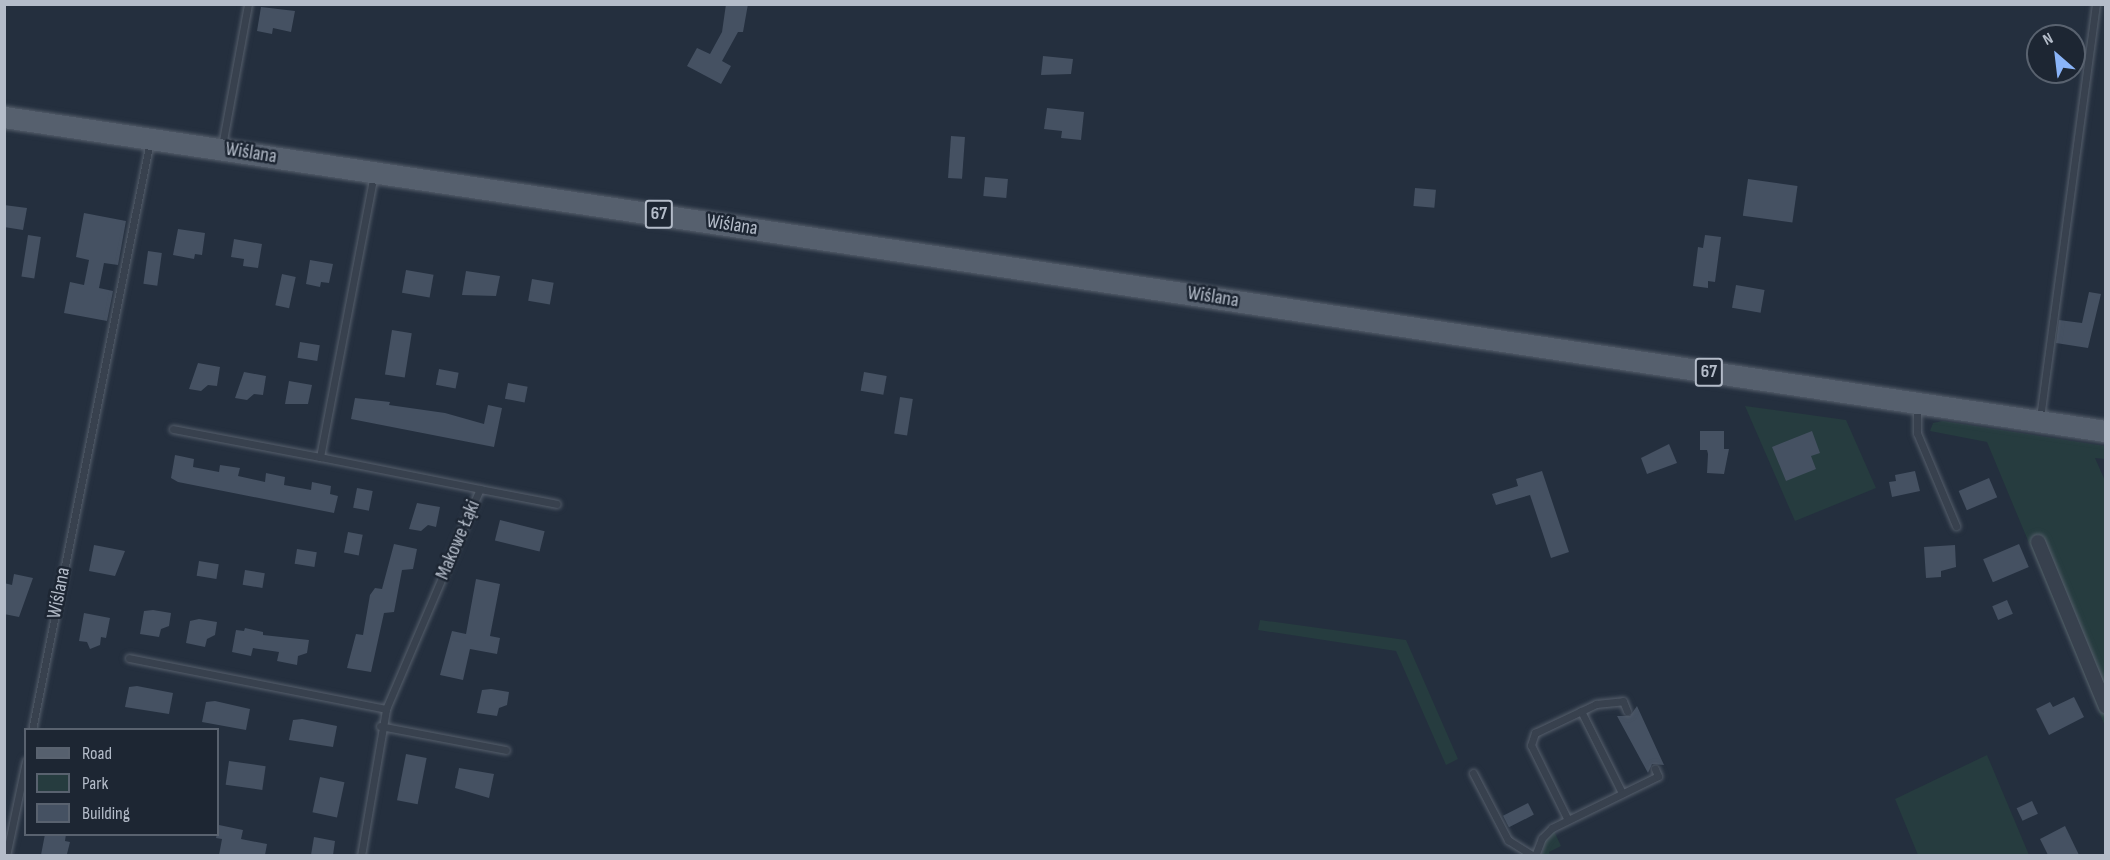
<!DOCTYPE html>
<html>
<head>
<meta charset="utf-8">
<style>
  body { margin:0 }
  #map { position:relative; width:2110px; height:860px; overflow:hidden; background:#242f3e; font-family:"Sofia Sans Condensed",sans-serif }
  div>[style] { position:absolute }
  [style*='--x'] { left:calc(var(--x)*1px); top:calc(var(--y)*1px); width:calc(var(--w)*1px); rotate:calc(var(--a)*1deg) }
  .green>* { inset:0; background:#263c3f }
  .building>* { inset:0; background:#455162; transform-origin:0 0 }
  .roads { filter:drop-shadow(0 0 2px #565f6c) drop-shadow(0 0 2px #565f6c) }
  .lane>* { height:7px; margin:-3.5px; padding:0 3.5px; transform-origin:3.5px; border-radius:3.5px; background:#38414e }
  .street>* { height:14px; margin:-7px; padding:0 7px; transform-origin:7px; border-radius:7px; background:#38414e }
  .primary>* { height:21px; margin:-10.5px; padding:0 10.5px; transform-origin:10.5px; border-radius:10.5px; background:#56606e }
  span { translate:-50% -50%; white-space:nowrap; text-align:center; line-height:1.15; -webkit-text-stroke:5px #1d2633; paint-order:stroke }
  .shield-label span { padding:2px 4px; background:#1d2633; border:2px solid; border-radius:4px; -webkit-text-stroke-width:0 }
  .shield-label { font-size:18px; color:#b4bcc9; font-weight:700 }
  .street-label { font-size:20px; color:#b4bcc9 }
  .frame { position:absolute; inset:0; border:6px solid #b4bcc9; pointer-events:none }
  .legend { position:absolute; left:24px; top:728px; width:195px; height:108px; box-sizing:border-box; background:#1d2633; border:2px solid #59626f; margin:0; padding:8px 10px; list-style:none; font-size:18px; color:#b4bcc9 }
  .legend li { display:flex; align-items:center; gap:12px; height:30px }
  .legend b { width:30px; border:2px solid #59626f }
  .north { position:absolute; left:2026px; top:24px; width:60px; height:60px; box-sizing:border-box; background:#1d2633; border:2px solid #59626f; border-radius:50%; rotate:332deg; font-size:16px; font-weight:700; line-height:24px; text-align:center; color:#b4bcc9 }
  .north::after { content:''; display:block; margin:auto; width:21px; height:27px; background:#8ab4f8; clip-path:polygon(50% 0,100% 100%,50% 72%,0 100%) }
</style>
</head>
<body>
<div id="map">
  <div class="green">
    <i style="clip-path:polygon(1745px 406px,1846px 420px,1876px 488px,1795px 521px)"></i>
    <i style="clip-path:polygon(1943px 421px,2105px 446px,2105px 459px,2095px 458px,2106px 483px,2105px 726px,1987px 442px,1930px 431px,1933px 423px)"></i>
    <i style="clip-path:polygon(1260px 620px,1406px 640px,1458px 759px,1446px 765px,1396px 651px,1258px 630px)"></i>
    <i style="clip-path:polygon(1987px 755px,2029px 855px,1918px 855px,1895px 799px)"></i>
    <i style="clip-path:polygon(1554px 831px,1561px 846px,1549px 852px,1550px 855px,1542px 855px,1545px 840px)"></i>
  </div>
  <div class="building">
    <i style="clip-path:polygon(726px 4px,748px 4px,743px 32px,738px 32px,722px 61px,731px 66px,721px 84px,687px 66px,697px 48px,710px 54px,722px 32px)"></i>
    <i style="clip-path:polygon(261px 7px,295px 11px,291px 32px,273px 28px,272px 34px,257px 31px)"></i>
    <i style="clip-path:polygon(1043px 56px,1073px 59px,1071px 74px,1041px 75px)"></i>
    <i style="clip-path:polygon(1047px 108px,1084px 112px,1081px 140px,1061px 138px,1062px 131px,1044px 129px)"></i>
    <i style="left:951px;top:136px;width:14px;height:42px;rotate:4deg"></i>
    <i style="left:985px;top:177px;width:23px;height:19px;rotate:5deg"></i>
    <i style="left:1748px;top:179px;width:50px;height:37px;rotate:8deg"></i>
    <i style="left:1415px;top:188px;width:21px;height:18px;rotate:5deg"></i>
    <i style="clip-path:polygon(4px 205px,27px 208px,23px 230px,4px 227px)"></i>
    <i style="clip-path:polygon(84px 213px,126px 221px,118px 265px,104px 263px,99px 288px,113px 291px,107px 321px,64px 313px,70px 282px,84px 285px,89px 260px,76px 257px)"></i>
    <i style="clip-path:polygon(178px 229px,205px 233px,202px 255px,195px 254px,194px 259px,173px 255px)"></i>
    <i style="left:28px;top:235px;width:13px;height:42px;rotate:9deg"></i>
    <i style="clip-path:polygon(1705px 235px,1721px 237px,1715px 282px,1708px 281px,1708px 288px,1693px 286px,1698px 247px,1703px 248px)"></i>
    <i style="clip-path:polygon(234px 239px,262px 244px,258px 268px,243px 266px,244px 259px,231px 257px)"></i>
    <i style="left:148px;top:251px;width:14px;height:33px;rotate:8deg"></i>
    <i style="clip-path:polygon(310px 260px,333px 264px,329px 283px,321px 282px,320px 287px,306px 284px)"></i>
    <i style="left:406px;top:270px;width:28px;height:23px;rotate:10deg"></i>
    <i style="clip-path:polygon(466px 271px,500px 276px,496px 296px,462px 295px)"></i>
    <i style="left:282px;top:274px;width:14px;height:32px;rotate:12deg"></i>
    <i style="left:532px;top:279px;width:22px;height:22px;rotate:10deg"></i>
    <i style="left:1736px;top:285px;width:29px;height:23px;rotate:10deg"></i>
    <i style="clip-path:polygon(2089px 292px,2101px 294px,2088px 348px,2056px 343px,2059px 320px,2082px 323px)"></i>
    <i style="left:392px;top:330px;width:20px;height:45px;rotate:9deg"></i>
    <i style="left:300px;top:342px;width:20px;height:16px;rotate:9deg"></i>
    <i style="clip-path:polygon(198px 363px,220px 367px,217px 386px,208px 385px,201px 391px,189px 389px)"></i>
    <i style="left:439px;top:369px;width:20px;height:16px;rotate:11deg"></i>
    <i style="clip-path:polygon(244px 372px,266px 376px,263px 395px,254px 394px,247px 400px,235px 398px)"></i>
    <i style="left:864px;top:372px;width:23px;height:19px;rotate:10deg"></i>
    <i style="clip-path:polygon(289px 381px,312px 385px,308px 404px,285px 404px)"></i>
    <i style="left:508px;top:383px;width:20px;height:16px;rotate:11deg"></i>
    <i style="left:900px;top:397px;width:13px;height:37px;rotate:9deg"></i>
    <i style="clip-path:polygon(355px 398px,390px 402px,389px 405px,445px 413px,484px 424px,488px 405px,502px 408px,494px 447px,351px 419px)"></i>
    <i style="clip-path:polygon(1700px 431px,1724px 431px,1724px 449px,1729px 449px,1724px 474px,1707px 473px,1708px 454px,1707px 450px,1700px 450px)"></i>
    <i style="clip-path:polygon(1812px 431px,1820px 453px,1811px 456px,1816px 469px,1786px 481px,1772px 447px)"></i>
    <i style="clip-path:polygon(1669px 444px,1677px 463px,1647px 474px,1641px 458px)"></i>
    <i style="clip-path:polygon(175px 455px,194px 459px,193px 467px,219px 472px,220px 465px,240px 468px,238px 476px,265px 482px,266px 473px,285px 477px,284px 485px,311px 490px,312px 482px,331px 486px,330px 494px,338px 496px,334px 513px,178px 482px,171px 478px)"></i>
    <i style="clip-path:polygon(1542px 471px,1569px 552px,1551px 558px,1530px 495px,1496px 505px,1492px 494px,1518px 486px,1516px 479px)"></i>
    <i style="clip-path:polygon(1915px 471px,1920px 491px,1892px 497px,1889px 482px,1896px 481px,1895px 475px)"></i>
    <i style="left:1989px;top:478px;width:21px;height:33px;rotate:67deg"></i>
    <i style="left:357px;top:488px;width:16px;height:20px;rotate:11deg"></i>
    <i style="clip-path:polygon(417px 503px,440px 507px,436px 527px,428px 525px,421px 531px,409px 529px)"></i>
    <i style="left:500px;top:520px;width:46px;height:21px;rotate:14deg"></i>
    <i style="left:348px;top:532px;width:15px;height:21px;rotate:11deg"></i>
    <i style="clip-path:polygon(394px 544px,417px 549px,413px 569px,402px 570px,394px 612px,384px 613px,371px 672px,347px 668px,356px 634px,363px 635px,370px 595px,375px 588px,382px 589px)"></i>
    <i style="left:2019px;top:544px;width:25px;height:39px;rotate:67deg"></i>
    <i style="clip-path:polygon(94px 545px,125px 551px,115px 576px,89px 571px)"></i>
    <i style="clip-path:polygon(1955px 545px,1956px 567px,1941px 571px,1941px 577px,1926px 578px,1924px 547px)"></i>
    <i style="left:297px;top:549px;width:20px;height:15px;rotate:9deg"></i>
    <i style="left:199px;top:561px;width:20px;height:15px;rotate:9deg"></i>
    <i style="left:245px;top:570px;width:20px;height:15px;rotate:9deg"></i>
    <i style="clip-path:polygon(14px 574px,33px 578px,19px 617px,4px 614px,4px 583px,12px 585px)"></i>
    <i style="clip-path:polygon(476px 579px,500px 584px,490px 636px,500px 638px,497px 654px,470px 649px,463px 680px,440px 675px,452px 631px,466px 634px)"></i>
    <i style="left:2007px;top:600px;width:15px;height:16px;rotate:67deg"></i>
    <i style="clip-path:polygon(153px 610px,171px 613px,169px 626px,161px 629px,159px 637px,140px 634px,144px 611px)"></i>
    <i style="clip-path:polygon(84px 613px,110px 618px,106px 638px,101px 637px,100px 645px,90px 649px,87px 642px,79px 641px)"></i>
    <i style="clip-path:polygon(199px 619px,217px 622px,215px 635px,207px 639px,205px 647px,186px 643px,190px 621px)"></i>
    <i style="clip-path:polygon(245px 628px,263px 632px,263px 635px,309px 640px,307px 653px,298px 656px,297px 665px,277px 661px,279px 652px,253px 648px,251px 656px,232px 652px,236px 630px,244px 631px)"></i>
    <i style="clip-path:polygon(137px 686px,173px 693px,169px 714px,125px 707px,129px 687px)"></i>
    <i style="clip-path:polygon(491px 689px,509px 692px,507px 705px,499px 708px,497px 716px,477px 713px,482px 690px)"></i>
    <i style="clip-path:polygon(2074px 697px,2084px 717px,2049px 735px,2036px 709px,2050px 702px,2053px 707px)"></i>
    <i style="clip-path:polygon(215px 701px,250px 709px,246px 730px,202px 722px,206px 702px)"></i>
    <i style="clip-path:polygon(1637px 706px,1664px 765px,1652px 764px,1648px 773px,1617px 716px,1630px 716px)"></i>
    <i style="clip-path:polygon(302px 719px,337px 726px,333px 747px,289px 740px,293px 720px)"></i>
    <i style="left:406px;top:754px;width:21px;height:47px;rotate:11deg"></i>
    <i style="left:229px;top:761px;width:37px;height:24px;rotate:8deg"></i>
    <i style="clip-path:polygon(459px 768px,494px 774px,489px 798px,455px 788px)"></i>
    <i style="left:320px;top:777px;width:25px;height:36px;rotate:12deg"></i>
    <i style="left:2032px;top:801px;width:14px;height:17px;rotate:65deg"></i>
    <i style="left:1528px;top:803px;width:13px;height:28px;rotate:63deg"></i>
    <i style="clip-path:polygon(219px 825px,243px 830px,241px 839px,267px 844px,265px 855px,219px 855px,222px 839px,216px 838px)"></i>
    <i style="clip-path:polygon(2065px 826px,2079px 855px,2048px 855px,2040px 839px)"></i>
    <i style="clip-path:polygon(45px 834px,66px 834px,65px 841px,70px 842px,67px 854px,41px 855px)"></i>
    <i style="clip-path:polygon(314px 837px,335px 841px,333px 855px,311px 855px)"></i>
  </div>
  <div class="roads">
    <div class="lane">
      <i style="--x:222;--y:146;--w:144;--a:-79.6"></i>
      <i style="--x:1917;--y:406;--w:27;--a:90"></i>
      <i style="--x:1917;--y:433;--w:101;--a:67.2"></i>
      <i style="--x:2040;--y:418;--w:418;--a:-82.3"></i>
      <i style="--x:173;--y:429;--w:150;--a:10.8"></i>
      <i style="--x:480;--y:489;--w:78;--a:11"></i>
      <i style="--x:129;--y:658;--w:262;--a:11.2"></i>
      <i style="--x:1581;--y:711;--w:92;--a:63.4"></i>
      <i style="--x:380;--y:726;--w:128;--a:10.8"></i>
      <i style="--x:32;--y:730;--w:601;--a:-78.67"></i>
      <i style="--x:1473;--y:773;--w:76;--a:62.4"></i>
      <i style="--x:1508;--y:840;--w:31;--a:32"></i>
      <i style="--x:1567;--y:818;--w:81;--a:-116.3"></i>
      <i style="--x:1531;--y:745;--w:13;--a:-72"></i>
      <i style="--x:1535;--y:733;--w:68;--a:-25.4"></i>
      <i style="--x:1596;--y:704;--w:27;--a:-6"></i>
      <i style="--x:1623;--y:701;--w:11;--a:68"></i>
      <i style="--x:6;--y:856;--w:97;--a:-78.1"></i>
      <i style="--x:361;--y:856;--w:149;--a:-80.3"></i>
      <i style="--x:386;--y:709;--w:239;--a:-66.9"></i>
      <i style="--x:480;--y:489;--w:163;--a:-168.7"></i>
      <i style="--x:320;--y:457;--w:287;--a:-79.2"></i>
      <i style="--x:1535;--y:856;--w:19;--a:-69"></i>
      <i style="--x:1542;--y:838;--w:14;--a:-45"></i>
      <i style="--x:1552;--y:828;--w:118;--a:-26.1"></i>
      <i style="--x:1658;--y:776;--w:8;--a:-113"></i>
    </div>
    <div class="street">
      <i style="--x:2038;--y:542;--w:178;--a:67.6"></i>
    </div>
    <div class="primary">
      <i style="--x:4;--y:117;--w:2125;--a:8.5"></i>
    </div>
  </div>
  <div class="shield-label">
    <span style="left:659px;top:214px">67</span>
    <span style="left:1709px;top:372px">67</span>
  </div>
  <div class="street-label">
    <span style="left:251px;top:153px;rotate:9deg">Wiślana</span>
    <span style="left:732px;top:225px;rotate:9deg">Wiślana</span>
    <span style="left:1213px;top:297px;rotate:9deg">Wiślana</span>
    <span style="left:458px;top:540px;rotate:-67deg">Makowe Łąki</span>
    <span style="left:59px;top:593px;rotate:-79deg">Wiślana</span>
  </div>
  <div class="frame"></div>
  <ul class="legend">
  <li><b style="height:8px;background:#56606e"></b>Road</li>
  <li><b style="height:16px;background:#263c3f"></b>Park</li>
  <li><b style="height:16px;background:#455162"></b>Building</li>
  </ul>
  <div class="north">N</div>
</div>
</body>
</html>
